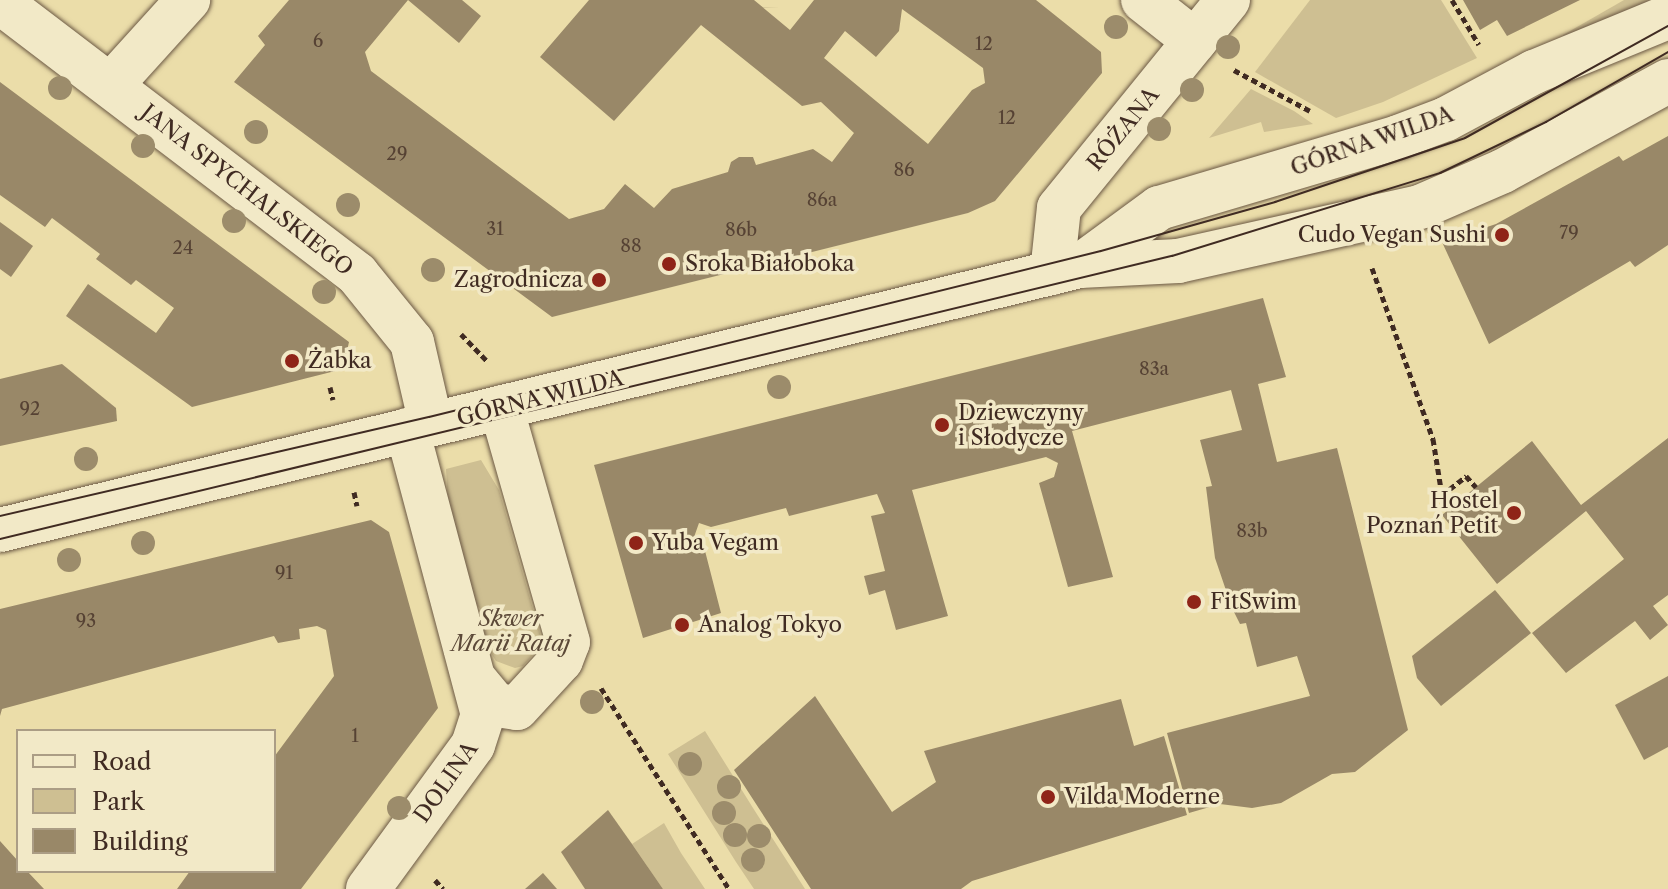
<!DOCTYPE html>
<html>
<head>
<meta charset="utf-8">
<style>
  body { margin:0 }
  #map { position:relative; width:1668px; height:889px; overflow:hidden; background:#ebdda9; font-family:"Libre Caslon Text",serif }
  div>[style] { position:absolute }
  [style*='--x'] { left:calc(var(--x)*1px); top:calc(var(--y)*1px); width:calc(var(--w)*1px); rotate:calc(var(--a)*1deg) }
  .green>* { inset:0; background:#cebf92 }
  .building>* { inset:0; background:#998868 }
  .path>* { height:5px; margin-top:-2.5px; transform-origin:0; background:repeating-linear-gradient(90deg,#402b22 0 6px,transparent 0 10px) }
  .roads { filter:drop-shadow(0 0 2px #6b5844) drop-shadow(0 0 2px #6b5844) }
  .minor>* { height:44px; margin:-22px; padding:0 22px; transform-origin:22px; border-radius:22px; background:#f2e9c7 }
  .tram>* { height:2px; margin:-1px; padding:0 1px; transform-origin:1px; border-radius:1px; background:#402b22 }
  .trees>* { width:24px; height:24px; margin:-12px; border-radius:50%; background:#9c8c6b }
  .dots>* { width:22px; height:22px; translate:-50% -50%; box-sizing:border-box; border:4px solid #f2e9c7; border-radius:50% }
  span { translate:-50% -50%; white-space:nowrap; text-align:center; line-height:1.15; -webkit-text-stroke:7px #f2e9c7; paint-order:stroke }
  .number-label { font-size:18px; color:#564234 }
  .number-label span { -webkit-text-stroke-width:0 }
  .street-label { font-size:22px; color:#402b22 }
  .poi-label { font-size:22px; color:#402b22 }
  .right { translate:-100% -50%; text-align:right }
  .left { translate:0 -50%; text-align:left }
  .park-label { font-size:22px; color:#5c4938; font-style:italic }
  .legend { position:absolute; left:16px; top:729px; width:260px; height:144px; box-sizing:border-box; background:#f2e9c7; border:2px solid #ab9d85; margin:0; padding:10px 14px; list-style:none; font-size:24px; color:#402b22 }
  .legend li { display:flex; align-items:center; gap:16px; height:40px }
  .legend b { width:40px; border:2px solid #ab9d85 }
</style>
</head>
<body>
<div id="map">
  <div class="green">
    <i style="clip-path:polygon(1310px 0,1441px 0,1477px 58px,1383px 102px,1336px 118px,1255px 72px)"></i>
    <i style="clip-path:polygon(1624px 0,1653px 0,1570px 47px,1563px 35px)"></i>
    <i style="clip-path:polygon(1251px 89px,1294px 111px,1313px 124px,1264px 132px,1261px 122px,1209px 138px)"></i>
    <i style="clip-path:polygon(481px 460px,499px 490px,541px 637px,540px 647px,523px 666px,515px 668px,496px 661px,489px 650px,480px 620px,487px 617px,476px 604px,448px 503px,446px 469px)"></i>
    <i style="clip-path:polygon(705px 731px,753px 808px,805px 889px,754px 889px,736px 862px,668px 754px)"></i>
    <i style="clip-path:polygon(664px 823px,681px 853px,705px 889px,663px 889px,632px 844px)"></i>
  </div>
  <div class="building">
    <i style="clip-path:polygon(evenodd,289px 0,408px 0,365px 52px,371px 71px,569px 219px,604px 209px,625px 184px,654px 208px,672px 189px,728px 172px,731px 162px,739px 157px,753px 157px,756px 165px,813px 149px,832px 162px,854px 133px,821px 102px,802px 106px,701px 25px,614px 121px,540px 57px,589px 0,754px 0,790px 30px,814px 0,1036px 0,1101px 52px,1102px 73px,995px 201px,968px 213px,552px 317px,234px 82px,265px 45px,258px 36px,289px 0,902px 9px,983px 68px,985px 83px,972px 90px,928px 144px,824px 58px,845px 31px,876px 57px,899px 31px,902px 9px)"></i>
    <i style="clip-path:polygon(408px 0,462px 0,481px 16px,459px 43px)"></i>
    <i style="clip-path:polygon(1463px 0,1580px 0,1507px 36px,1497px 20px,1480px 30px)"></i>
    <i style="clip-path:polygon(0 82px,349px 342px,343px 369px,192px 407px,66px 316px,88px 284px,156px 333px,174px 308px,136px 280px,131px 285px,96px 259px,100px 254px,52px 218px,45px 227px,0 195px)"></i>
    <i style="clip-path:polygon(1668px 136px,1668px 245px,1635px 267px,1630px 261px,1489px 344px,1442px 242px,1496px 224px,1619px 156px,1623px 161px)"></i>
    <i style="clip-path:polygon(0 222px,33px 246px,11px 277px,0 269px)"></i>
    <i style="clip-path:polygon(1263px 298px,1286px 377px,1258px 384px,1277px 462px,1337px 448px,1408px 730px,1355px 772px,1332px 774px,1281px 803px,1252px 808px,1220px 804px,1189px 813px,1167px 733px,1310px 696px,1297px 656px,1257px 667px,1246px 623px,1240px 624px,1232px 608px,1215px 558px,1206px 487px,1212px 486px,1200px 440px,1242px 430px,1231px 390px,1072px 431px,1113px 577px,1068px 587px,1039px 483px,1054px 477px,1058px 463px,1046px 457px,912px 490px,948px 616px,896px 630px,885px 590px,869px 595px,864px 576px,885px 571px,871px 516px,885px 513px,877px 494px,789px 516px,786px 508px,711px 527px,699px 523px,693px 540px,704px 547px,721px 613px,643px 638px,594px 465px)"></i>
    <i style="clip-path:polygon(62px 364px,116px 408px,117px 421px,0 446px,0 379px)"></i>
    <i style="clip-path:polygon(1668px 438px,1668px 595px,1653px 606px,1668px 625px,1650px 640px,1635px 621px,1566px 673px,1532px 633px,1624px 559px,1586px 511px,1497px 584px,1442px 515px,1532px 441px,1581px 505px)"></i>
    <i style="clip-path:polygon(371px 520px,389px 532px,438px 708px,301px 889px,177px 889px,190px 871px,274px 871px,274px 757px,334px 676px,326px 630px,317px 626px,299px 629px,300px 639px,278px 643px,274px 636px,2px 709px,0 716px,0 609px)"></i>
    <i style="clip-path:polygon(1495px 590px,1531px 633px,1441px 706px,1417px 678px,1412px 656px)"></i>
    <i style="clip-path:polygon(1668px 676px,1668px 747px,1644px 760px,1615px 705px)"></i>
    <i style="clip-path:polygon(815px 696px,892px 812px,936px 782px,924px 751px,1121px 699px,1134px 746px,1164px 736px,1187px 815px,972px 881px,961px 889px,811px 889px,734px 770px)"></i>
    <i style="clip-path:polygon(608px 810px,632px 844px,663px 889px,585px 889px,561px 852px)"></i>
    <i style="clip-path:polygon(0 841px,18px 861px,18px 871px,27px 871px,44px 889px,0 889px)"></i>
    <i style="clip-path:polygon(543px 873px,557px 889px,525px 889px)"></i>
  </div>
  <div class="path">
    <i style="--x:1452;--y:0;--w:52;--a:59"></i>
    <i style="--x:1234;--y:70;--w:86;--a:28.3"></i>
    <i style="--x:1372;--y:268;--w:182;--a:70.4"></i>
    <i style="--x:1433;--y:439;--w:57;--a:80.9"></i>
    <i style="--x:1442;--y:495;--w:31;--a:-38"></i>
    <i style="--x:1466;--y:476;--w:15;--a:48"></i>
    <i style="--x:461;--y:334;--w:37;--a:46"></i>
    <i style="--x:330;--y:387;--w:13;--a:77"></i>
    <i style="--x:354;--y:492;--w:14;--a:78"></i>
    <i style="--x:601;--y:688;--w:238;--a:57.5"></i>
    <i style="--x:435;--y:880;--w:12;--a:48"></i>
  </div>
  <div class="roads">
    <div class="minor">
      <i style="--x:1143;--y:0;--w:66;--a:38.3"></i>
      <i style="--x:0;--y:2;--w:449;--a:37.3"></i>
      <i style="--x:357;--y:274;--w:87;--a:51"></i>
      <i style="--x:412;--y:342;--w:84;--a:77"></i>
      <i style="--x:111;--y:85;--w:115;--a:-47.8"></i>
      <i style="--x:1080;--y:266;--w:98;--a:-36.3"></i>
      <i style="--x:1159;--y:208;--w:249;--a:-16.5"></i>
      <i style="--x:1398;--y:137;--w:51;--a:-20.6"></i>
      <i style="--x:1446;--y:119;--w:100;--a:-28.1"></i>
      <i style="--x:1534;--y:72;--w:145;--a:-22.3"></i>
      <i style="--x:1052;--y:273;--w:65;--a:-83.9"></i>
      <i style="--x:1059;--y:208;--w:268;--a:-50.9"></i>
      <i style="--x:0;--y:530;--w:1112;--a:-13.74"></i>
      <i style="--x:1080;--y:266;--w:98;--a:-2.9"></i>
      <i style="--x:1178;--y:261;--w:248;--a:-12.6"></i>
      <i style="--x:1420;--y:207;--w:90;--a:-23.4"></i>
      <i style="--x:1503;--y:171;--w:188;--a:-28.6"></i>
      <i style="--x:474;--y:679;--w:34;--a:50"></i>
      <i style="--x:496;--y:705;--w:21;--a:8"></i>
      <i style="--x:517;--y:708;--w:65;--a:-47.5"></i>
      <i style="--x:561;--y:660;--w:19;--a:-69"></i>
      <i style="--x:568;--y:642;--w:244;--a:-105.9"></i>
      <i style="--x:368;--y:889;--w:178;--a:-53.9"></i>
      <i style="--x:473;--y:745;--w:32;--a:-72"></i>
      <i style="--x:483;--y:715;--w:295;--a:-104.9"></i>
    </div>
  </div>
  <div class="tram">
    <i style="--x:0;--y:516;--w:440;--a:-13"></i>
    <i style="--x:429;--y:417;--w:692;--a:-13.88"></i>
    <i style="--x:1101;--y:251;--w:181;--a:-15.7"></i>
    <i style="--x:1275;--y:202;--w:200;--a:-18.6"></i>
    <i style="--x:1465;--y:138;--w:232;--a:-28.9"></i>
    <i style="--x:0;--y:539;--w:1206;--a:-13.58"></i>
    <i style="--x:1172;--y:256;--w:281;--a:-17.2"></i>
    <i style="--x:1440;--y:173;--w:118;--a:-25.7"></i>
    <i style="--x:1546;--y:122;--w:141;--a:-29.8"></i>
  </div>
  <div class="trees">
    <i style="left:1116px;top:27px"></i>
    <i style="left:1228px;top:47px"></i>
    <i style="left:60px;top:88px"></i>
    <i style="left:1192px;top:90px"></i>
    <i style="left:1159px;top:129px"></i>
    <i style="left:256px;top:132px"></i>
    <i style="left:143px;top:146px"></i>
    <i style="left:348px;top:205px"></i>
    <i style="left:234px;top:221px"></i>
    <i style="left:433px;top:270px"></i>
    <i style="left:324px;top:292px"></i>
    <i style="left:779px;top:387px"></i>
    <i style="left:86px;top:459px"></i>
    <i style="left:143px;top:543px"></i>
    <i style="left:69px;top:560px"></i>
    <i style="left:592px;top:702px"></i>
    <i style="left:690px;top:764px"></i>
    <i style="left:729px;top:787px"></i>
    <i style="left:399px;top:808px"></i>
    <i style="left:724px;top:813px"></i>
    <i style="left:735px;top:835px"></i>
    <i style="left:759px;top:836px"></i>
    <i style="left:753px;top:860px"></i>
  </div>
  <div class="dots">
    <i style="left:1502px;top:235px;background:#8f2418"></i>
    <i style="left:669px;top:264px;background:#8f2418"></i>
    <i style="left:599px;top:280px;background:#8f2418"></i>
    <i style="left:292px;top:361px;background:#8f2418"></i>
    <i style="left:942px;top:425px;background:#8f2418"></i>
    <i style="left:1514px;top:513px;background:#8f2418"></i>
    <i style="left:636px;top:543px;background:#8f2418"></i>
    <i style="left:1194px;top:602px;background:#8f2418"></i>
    <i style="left:682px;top:625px;background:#8f2418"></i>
    <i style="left:1048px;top:797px;background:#8f2418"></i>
  </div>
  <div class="number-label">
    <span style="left:318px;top:41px">6</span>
    <span style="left:984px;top:44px">12</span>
    <span style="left:1007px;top:118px">12</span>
    <span style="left:397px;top:154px">29</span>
    <span style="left:904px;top:170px">86</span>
    <span style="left:822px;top:200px">86a</span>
    <span style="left:495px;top:229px">31</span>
    <span style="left:741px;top:230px">86b</span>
    <span style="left:1569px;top:233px">79</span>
    <span style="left:631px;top:246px">88</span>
    <span style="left:183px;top:248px">24</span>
    <span style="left:1154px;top:369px">83a</span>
    <span style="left:30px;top:409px">92</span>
    <span style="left:1252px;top:531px">83b</span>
    <span style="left:284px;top:573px">91</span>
    <span style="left:86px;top:621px">93</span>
    <span style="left:355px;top:736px">1</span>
  </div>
  <div class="street-label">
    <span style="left:1123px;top:129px;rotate:-51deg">RÓŻANA</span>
    <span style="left:1372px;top:141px;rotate:-19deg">GÓRNA WILDA</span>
    <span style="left:247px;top:190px;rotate:38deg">JANA SPYCHALSKIEGO</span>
    <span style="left:540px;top:398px;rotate:-14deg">GÓRNA WILDA</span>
    <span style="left:446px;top:782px;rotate:-55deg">DOLINA</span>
  </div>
  <div class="poi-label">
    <span class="right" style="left:1486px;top:235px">Cudo Vegan Sushi</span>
    <span class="left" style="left:685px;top:264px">Sroka Białoboka</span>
    <span class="right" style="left:583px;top:280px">Zagrodnicza</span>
    <span class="left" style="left:308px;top:361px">Żabka</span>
    <span class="left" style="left:958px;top:425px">Dziewczyny<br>i Słodycze</span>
    <span class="right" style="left:1498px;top:513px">Hostel<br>Poznań Petit</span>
    <span class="left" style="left:652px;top:543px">Yuba Vegam</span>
    <span class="left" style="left:1210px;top:602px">FitSwim</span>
    <span class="left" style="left:698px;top:625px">Analog Tokyo</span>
    <span class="left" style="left:1064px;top:797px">Vilda Moderne</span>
  </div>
  <div class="park-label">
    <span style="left:511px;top:631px">Skwer<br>Marii Rataj</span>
  </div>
  <ul class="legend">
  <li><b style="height:10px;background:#f2e9c7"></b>Road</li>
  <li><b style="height:22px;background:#cebf92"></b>Park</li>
  <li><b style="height:22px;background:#998868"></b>Building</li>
  </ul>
</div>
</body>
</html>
